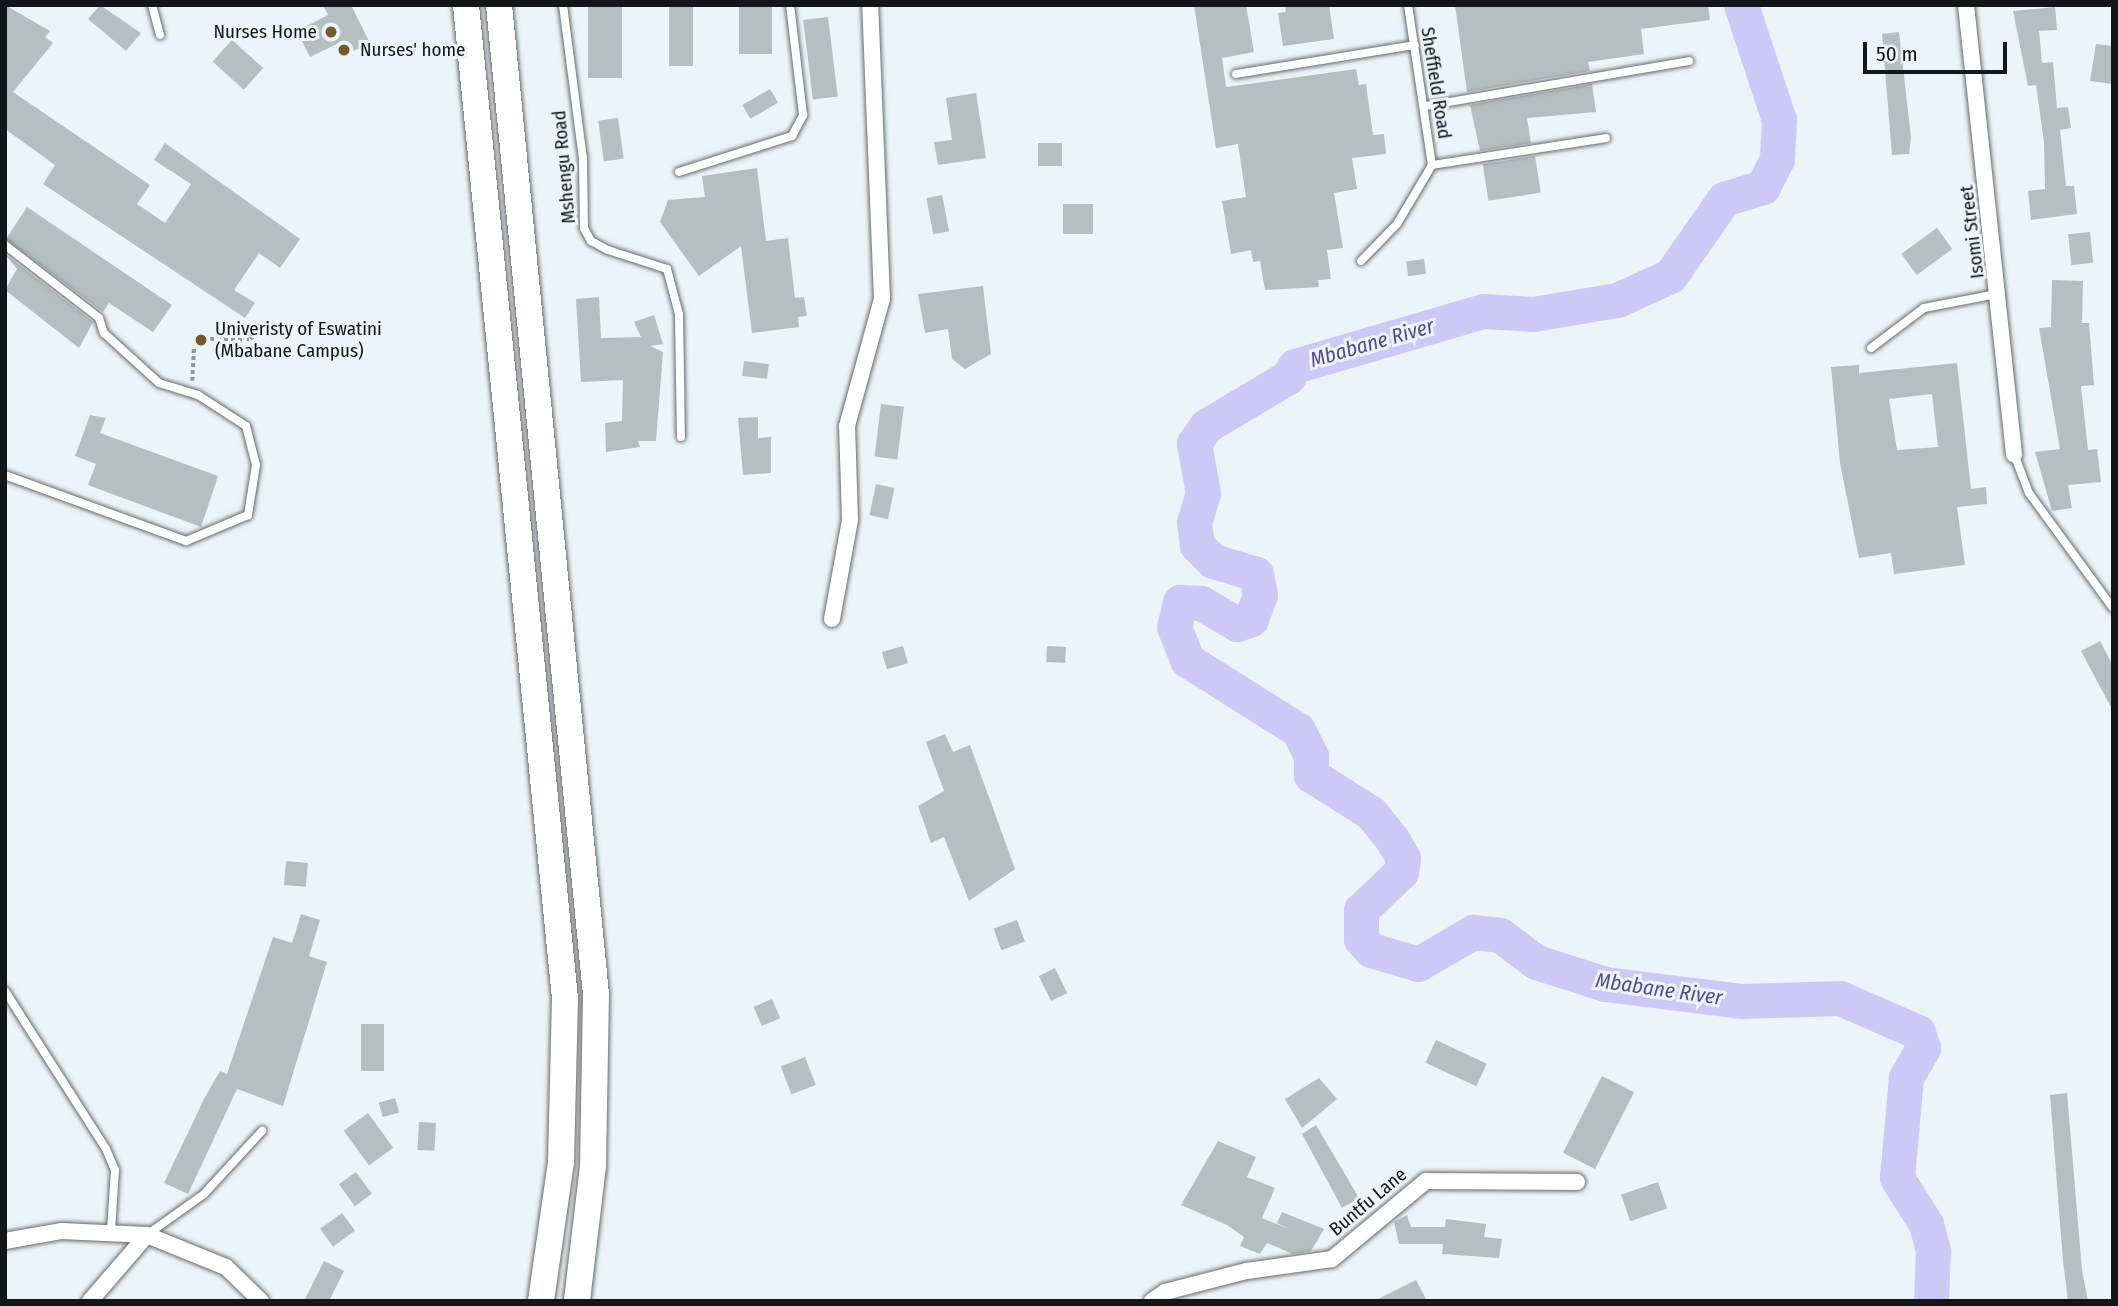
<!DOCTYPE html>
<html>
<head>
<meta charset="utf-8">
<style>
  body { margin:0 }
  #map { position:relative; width:2118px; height:1306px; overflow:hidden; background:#ebf4f9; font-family:"Fira Sans Condensed",sans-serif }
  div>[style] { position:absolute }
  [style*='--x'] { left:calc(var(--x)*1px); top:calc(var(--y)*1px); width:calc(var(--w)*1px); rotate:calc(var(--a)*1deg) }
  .river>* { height:35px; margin:-17.5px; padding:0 17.5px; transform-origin:17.5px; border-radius:17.5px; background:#cec8f7 }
  .building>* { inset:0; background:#b5bfc0; transform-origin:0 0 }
  .path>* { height:3.5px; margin-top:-1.75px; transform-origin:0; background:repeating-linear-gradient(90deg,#92999d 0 3.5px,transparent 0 7px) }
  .roads { filter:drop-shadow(0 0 2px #636b6f) drop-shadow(0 0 2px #636b6f) }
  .lane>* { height:8px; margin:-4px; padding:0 4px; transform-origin:4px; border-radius:4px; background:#fff }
  .street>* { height:16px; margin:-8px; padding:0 8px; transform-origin:8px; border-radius:8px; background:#fff }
  .primary>* { height:26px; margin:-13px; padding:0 13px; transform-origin:13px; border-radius:13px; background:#fff }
  .dots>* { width:19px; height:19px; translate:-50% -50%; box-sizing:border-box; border:4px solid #ebf4f9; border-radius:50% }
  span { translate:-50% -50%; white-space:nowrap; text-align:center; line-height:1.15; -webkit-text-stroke:6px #ebf4f9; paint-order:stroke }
  .poi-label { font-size:19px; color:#131618 }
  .right { translate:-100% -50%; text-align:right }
  .left { translate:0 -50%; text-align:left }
  .street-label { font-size:19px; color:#131618 }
  .water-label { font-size:21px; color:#57488f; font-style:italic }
  .frame { position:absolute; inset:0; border:7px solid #131618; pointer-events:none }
  .scale { position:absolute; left:1863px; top:42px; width:144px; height:32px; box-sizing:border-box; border:4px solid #131618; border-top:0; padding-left:9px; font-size:21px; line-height:24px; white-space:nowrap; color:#131618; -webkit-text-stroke:5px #ebf4f9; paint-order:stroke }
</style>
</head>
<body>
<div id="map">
  <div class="river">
    <i style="--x:1741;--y:5;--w:121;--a:71.7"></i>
    <i style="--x:1779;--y:120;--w:39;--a:93"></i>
    <i style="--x:1777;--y:159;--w:31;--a:117"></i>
    <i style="--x:1763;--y:187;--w:41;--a:162.9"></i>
    <i style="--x:1724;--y:199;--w:94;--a:125"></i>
    <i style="--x:1670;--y:276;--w:58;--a:155.6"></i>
    <i style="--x:1617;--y:300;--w:85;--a:170.5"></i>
    <i style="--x:1533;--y:314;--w:50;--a:-176.6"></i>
    <i style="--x:1483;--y:311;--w:196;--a:163.7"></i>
    <i style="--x:1295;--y:366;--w:13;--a:122"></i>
    <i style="--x:1288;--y:377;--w:96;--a:149.1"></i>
    <i style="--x:1206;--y:426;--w:21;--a:125"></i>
    <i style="--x:1194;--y:443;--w:51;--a:79.8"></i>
    <i style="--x:1203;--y:493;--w:30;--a:107"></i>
    <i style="--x:1194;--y:522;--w:23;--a:83"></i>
    <i style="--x:1197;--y:545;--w:23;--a:45"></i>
    <i style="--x:1213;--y:561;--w:45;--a:16.8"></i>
    <i style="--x:1256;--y:574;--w:21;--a:79"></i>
    <i style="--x:1260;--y:595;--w:26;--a:111"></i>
    <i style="--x:1251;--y:619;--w:15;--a:160"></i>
    <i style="--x:1237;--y:624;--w:42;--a:-149.7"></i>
    <i style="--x:1201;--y:603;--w:21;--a:-177"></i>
    <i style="--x:1180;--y:602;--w:26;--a:103"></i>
    <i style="--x:1174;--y:627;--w:35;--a:68"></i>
    <i style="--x:1187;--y:660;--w:131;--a:32.2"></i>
    <i style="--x:1298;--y:730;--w:29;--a:63"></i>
    <i style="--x:1311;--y:756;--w:19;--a:90"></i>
    <i style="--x:1311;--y:775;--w:71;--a:32.3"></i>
    <i style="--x:1371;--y:813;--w:33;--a:51"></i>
    <i style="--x:1392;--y:839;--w:22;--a:60"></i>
    <i style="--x:1403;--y:858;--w:14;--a:98"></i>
    <i style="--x:1401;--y:872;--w:55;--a:136.5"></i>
    <i style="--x:1361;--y:910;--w:29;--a:90"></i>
    <i style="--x:1361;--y:939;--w:15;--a:48"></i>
    <i style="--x:1371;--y:950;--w:49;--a:16.6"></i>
    <i style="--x:1418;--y:964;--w:64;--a:-30.2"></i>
    <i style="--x:1473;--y:932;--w:27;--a:6"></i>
    <i style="--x:1500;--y:935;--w:45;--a:36.9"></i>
    <i style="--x:1536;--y:962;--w:72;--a:17.7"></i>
    <i style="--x:1605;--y:984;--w:138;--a:7.1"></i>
    <i style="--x:1742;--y:1001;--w:98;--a:-1.8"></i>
    <i style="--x:1840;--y:998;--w:85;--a:23.6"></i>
    <i style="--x:1918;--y:1032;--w:17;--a:73"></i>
    <i style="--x:1923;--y:1048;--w:34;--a:120"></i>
    <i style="--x:1906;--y:1077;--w:101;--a:95.1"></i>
    <i style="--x:1897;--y:1178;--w:54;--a:57.8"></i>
    <i style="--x:1926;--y:1224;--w:28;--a:75"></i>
    <i style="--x:1933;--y:1251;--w:50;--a:92.3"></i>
  </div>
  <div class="building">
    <i style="clip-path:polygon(5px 5px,50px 31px,45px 37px,53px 43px,13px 92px,150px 185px,137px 204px,165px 223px,191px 184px,154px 160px,165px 143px,300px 239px,280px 268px,259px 253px,234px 290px,255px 303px,245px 318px,43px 184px,55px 165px,5px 129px)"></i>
    <i style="clip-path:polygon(100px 5px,141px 33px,126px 51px,88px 19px)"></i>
    <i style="clip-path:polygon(323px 5px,351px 5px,370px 43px,347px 54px,341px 42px,310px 57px,297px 31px,328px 15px)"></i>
    <i style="left:588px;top:5px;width:34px;height:73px"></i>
    <i style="left:669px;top:5px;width:24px;height:61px"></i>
    <i style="left:739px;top:5px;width:33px;height:49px"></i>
    <i style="clip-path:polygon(1194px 5px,1246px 5px,1254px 52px,1222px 58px,1226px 87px,1356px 69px,1359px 85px,1366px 84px,1373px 135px,1384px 134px,1386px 154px,1352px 158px,1357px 189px,1334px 193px,1343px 248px,1327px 250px,1331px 279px,1318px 280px,1319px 287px,1265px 290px,1260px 261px,1253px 262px,1251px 250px,1231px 254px,1222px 201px,1246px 197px,1238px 144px,1216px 148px)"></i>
    <i style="clip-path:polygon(1285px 5px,1329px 5px,1334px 39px,1283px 46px,1278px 13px,1286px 12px)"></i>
    <i style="clip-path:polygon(1455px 5px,1708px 5px,1710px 20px,1641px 29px,1644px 54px,1588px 62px,1590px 71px,1467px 92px)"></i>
    <i style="clip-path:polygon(2055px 7px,2057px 30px,2039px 31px,2042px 63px,2053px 62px,2057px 108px,2068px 107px,2071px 128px,2060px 130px,2066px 186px,2074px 186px,2077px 214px,2031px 220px,2028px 191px,2045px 189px,2044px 142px,2036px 85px,2028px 86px,2013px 11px)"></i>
    <i style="left:828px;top:17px;width:80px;height:25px;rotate:83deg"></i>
    <i style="clip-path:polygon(1899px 32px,1911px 138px,1909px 154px,1892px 155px,1882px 34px)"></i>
    <i style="left:232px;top:40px;width:42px;height:29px;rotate:42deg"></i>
    <i style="clip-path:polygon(2096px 44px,2113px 46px,2113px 84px,2090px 81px)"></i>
    <i style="clip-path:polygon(1592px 84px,1596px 112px,1527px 118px,1531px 143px,1480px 151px,1470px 105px)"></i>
    <i style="left:770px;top:89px;width:16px;height:32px;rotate:60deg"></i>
    <i style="clip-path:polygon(976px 93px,986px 158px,938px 165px,934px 142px,952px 140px,946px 98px)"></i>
    <i style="left:618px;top:118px;width:41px;height:20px;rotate:82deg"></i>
    <i style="left:1038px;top:143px;width:24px;height:23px"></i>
    <i style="left:1535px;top:156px;width:37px;height:53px;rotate:81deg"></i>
    <i style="clip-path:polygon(757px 168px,766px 241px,788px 238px,795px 298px,804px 297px,807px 316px,798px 317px,799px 327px,752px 333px,741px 246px,699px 276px,660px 222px,668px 200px,705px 197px,702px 176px)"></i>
    <i style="left:942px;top:195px;width:37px;height:16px;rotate:79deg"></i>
    <i style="left:1063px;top:204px;width:30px;height:30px"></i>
    <i style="clip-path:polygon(27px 207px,172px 305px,153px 332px,109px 303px,103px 312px,6px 239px)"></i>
    <i style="left:1937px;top:228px;width:26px;height:44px;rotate:54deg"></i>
    <i style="left:2090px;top:232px;width:31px;height:22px;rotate:84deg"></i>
    <i style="clip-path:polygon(5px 254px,93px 322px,79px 348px,5px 290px,17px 269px)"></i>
    <i style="left:1424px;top:259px;width:15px;height:18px;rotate:82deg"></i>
    <i style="clip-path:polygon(2052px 280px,2083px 281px,2082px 323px,2089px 323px,2094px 385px,2081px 386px,2088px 450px,2097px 449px,2101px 482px,2068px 485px,2072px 508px,2052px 511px,2035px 452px,2060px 449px,2039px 328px,2051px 327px)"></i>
    <i style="clip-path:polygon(983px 286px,991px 354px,965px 369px,952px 359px,948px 329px,925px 333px,918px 294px)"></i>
    <i style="clip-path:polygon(599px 297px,601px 338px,641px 337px,634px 322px,654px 315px,663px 344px,650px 346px,663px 352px,656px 441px,638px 441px,640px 447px,606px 452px,605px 423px,622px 421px,623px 380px,581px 382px,576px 299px)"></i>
    <i style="left:744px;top:361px;width:25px;height:15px;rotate:7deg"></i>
    <i style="clip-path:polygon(evenodd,1957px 363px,1971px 489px,1986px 487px,1987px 504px,1957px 507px,1965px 565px,1894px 574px,1891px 553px,1859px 558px,1840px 463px,1831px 367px,1859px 365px,1859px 373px,1957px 363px,1932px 394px,1938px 447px,1897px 450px,1889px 399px,1932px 394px)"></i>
    <i style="left:881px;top:404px;width:23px;height:53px;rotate:7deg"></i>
    <i style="clip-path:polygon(90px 415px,106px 418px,100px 433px,218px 476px,201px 527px,88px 485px,96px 464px,75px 456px)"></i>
    <i style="clip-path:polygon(758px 417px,758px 438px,771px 437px,771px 473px,743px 475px,738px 418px)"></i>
    <i style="left:876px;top:484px;width:19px;height:32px;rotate:12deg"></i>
    <i style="clip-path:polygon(2100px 641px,2113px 666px,2113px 711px,2081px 651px)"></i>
    <i style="left:903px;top:646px;width:18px;height:22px;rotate:74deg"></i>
    <i style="left:1047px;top:646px;width:19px;height:16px;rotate:3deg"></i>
    <i style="clip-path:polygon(945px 734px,953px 752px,970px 745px,1015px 869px,969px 901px,944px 837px,931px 843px,918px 806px,944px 791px,926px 742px)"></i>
    <i style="left:286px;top:861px;width:22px;height:24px;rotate:5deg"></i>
    <i style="clip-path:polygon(301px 914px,320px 920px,309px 956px,327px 962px,283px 1106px,237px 1089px,188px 1194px,164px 1183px,204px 1099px,220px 1071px,227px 1074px,273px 937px,292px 943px)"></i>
    <i style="left:1017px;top:920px;width:23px;height:25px;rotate:70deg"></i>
    <i style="left:1055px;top:968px;width:28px;height:18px;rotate:64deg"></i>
    <i style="left:772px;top:999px;width:21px;height:20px;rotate:67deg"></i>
    <i style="left:384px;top:1024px;width:47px;height:23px;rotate:90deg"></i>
    <i style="left:1436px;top:1040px;width:56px;height:25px;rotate:25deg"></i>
    <i style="left:805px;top:1057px;width:30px;height:26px;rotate:69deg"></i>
    <i style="left:1602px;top:1076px;width:36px;height:86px;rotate:27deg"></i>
    <i style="clip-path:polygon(1319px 1078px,1337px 1099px,1302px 1128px,1285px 1099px)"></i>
    <i style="clip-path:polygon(2067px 1093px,2082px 1270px,2088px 1301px,2068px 1301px,2063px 1261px,2050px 1095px)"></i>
    <i style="left:395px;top:1098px;width:15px;height:17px;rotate:74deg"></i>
    <i style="left:368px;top:1113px;width:43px;height:30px;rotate:54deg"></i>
    <i style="left:419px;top:1122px;width:17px;height:28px;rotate:3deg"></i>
    <i style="clip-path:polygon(1316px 1125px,1359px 1198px,1342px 1208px,1302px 1134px)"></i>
    <i style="clip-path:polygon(1218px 1141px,1256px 1157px,1247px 1177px,1275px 1188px,1262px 1218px,1291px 1230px,1277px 1223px,1282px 1212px,1324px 1229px,1311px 1251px,1293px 1254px,1267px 1243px,1260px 1254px,1240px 1246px,1244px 1237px,1227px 1225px,1181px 1205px)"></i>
    <i style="left:356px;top:1172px;width:27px;height:21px;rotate:54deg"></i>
    <i style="left:1658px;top:1182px;width:28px;height:39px;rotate:71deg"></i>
    <i style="left:342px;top:1213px;width:22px;height:27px;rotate:54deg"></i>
    <i style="clip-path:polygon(1407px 1215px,1411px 1227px,1445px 1227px,1446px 1219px,1486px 1224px,1484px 1237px,1502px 1239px,1499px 1258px,1442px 1254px,1443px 1244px,1399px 1244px,1394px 1222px)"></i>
    <i style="clip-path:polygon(324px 1261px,344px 1271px,329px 1301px,304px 1301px)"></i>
    <i style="clip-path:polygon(1416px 1280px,1427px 1301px,1374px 1301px)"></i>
  </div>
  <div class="path">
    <i style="--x:192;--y:381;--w:34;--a:-87"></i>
    <i style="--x:194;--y:347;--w:12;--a:-42"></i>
    <i style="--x:203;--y:339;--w:47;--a:0"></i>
    <i style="--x:250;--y:339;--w:9;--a:-41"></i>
  </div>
  <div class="roads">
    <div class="lane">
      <i style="--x:152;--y:5;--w:31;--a:75"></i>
      <i style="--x:563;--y:5;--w:154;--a:82.6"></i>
      <i style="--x:583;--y:158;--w:70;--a:89.2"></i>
      <i style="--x:584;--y:228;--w:15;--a:62"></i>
      <i style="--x:591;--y:241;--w:19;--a:28"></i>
      <i style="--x:608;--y:250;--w:62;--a:17.9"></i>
      <i style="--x:667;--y:269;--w:47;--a:75.1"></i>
      <i style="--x:679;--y:314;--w:123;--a:89.1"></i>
      <i style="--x:1408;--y:5;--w:162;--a:81.5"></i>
      <i style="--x:1236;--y:74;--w:181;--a:-9.2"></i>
      <i style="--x:1426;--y:106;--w:267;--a:-9.7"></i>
      <i style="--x:679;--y:172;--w:119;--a:-17.7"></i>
      <i style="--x:792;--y:136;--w:24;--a:-62"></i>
      <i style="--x:803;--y:115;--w:111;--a:-96.7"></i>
      <i style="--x:5;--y:245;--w:119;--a:37.8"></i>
      <i style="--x:99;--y:318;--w:16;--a:72"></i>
      <i style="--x:104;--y:333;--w:74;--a:42.3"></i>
      <i style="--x:159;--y:383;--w:41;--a:17.1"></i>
      <i style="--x:198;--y:395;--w:57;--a:32.9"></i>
      <i style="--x:246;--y:426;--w:40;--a:75.6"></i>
      <i style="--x:256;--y:465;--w:51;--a:99.1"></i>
      <i style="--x:248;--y:515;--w:67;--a:157.2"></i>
      <i style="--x:186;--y:541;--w:193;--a:-160"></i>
      <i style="--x:1361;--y:261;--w:52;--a:-45.8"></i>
      <i style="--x:1397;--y:224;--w:69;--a:-59.3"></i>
      <i style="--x:1432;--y:165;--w:176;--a:-8.8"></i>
      <i style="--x:1871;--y:348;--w:66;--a:-37"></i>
      <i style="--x:1924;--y:308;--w:74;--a:-10.9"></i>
      <i style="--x:2014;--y:454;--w:42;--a:69"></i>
      <i style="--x:2029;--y:493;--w:142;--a:53.9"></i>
      <i style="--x:5;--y:991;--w:188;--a:57.4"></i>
      <i style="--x:106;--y:1149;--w:23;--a:67"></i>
      <i style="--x:115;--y:1170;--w:61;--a:93.8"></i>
      <i style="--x:148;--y:1234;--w:69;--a:-35.5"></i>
      <i style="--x:204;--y:1194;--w:86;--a:-47.4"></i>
    </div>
    <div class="street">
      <i style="--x:1966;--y:5;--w:452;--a:83.9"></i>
      <i style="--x:832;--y:619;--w:101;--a:-79.7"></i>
      <i style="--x:850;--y:520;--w:94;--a:-91.8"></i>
      <i style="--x:847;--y:426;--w:132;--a:-74.6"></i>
      <i style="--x:882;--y:299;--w:294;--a:-92.3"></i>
      <i style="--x:5;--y:1241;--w:58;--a:-10"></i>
      <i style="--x:62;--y:1231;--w:85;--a:2.7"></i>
      <i style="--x:147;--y:1235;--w:85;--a:22.1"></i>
      <i style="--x:226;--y:1267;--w:49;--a:44.2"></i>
      <i style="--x:90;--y:1301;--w:87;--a:-49.2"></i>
      <i style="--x:1152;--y:1301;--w:16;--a:-35"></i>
      <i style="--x:1165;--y:1292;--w:85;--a:-14.4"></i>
      <i style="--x:1247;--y:1271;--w:86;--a:-8"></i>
      <i style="--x:1332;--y:1259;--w:122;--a:-39.7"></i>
      <i style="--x:1426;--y:1181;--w:151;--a:0.4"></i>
    </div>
    <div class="primary">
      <i style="--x:466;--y:5;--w:998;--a:84.31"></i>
      <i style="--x:565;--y:998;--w:164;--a:91.4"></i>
      <i style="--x:561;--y:1162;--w:140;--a:98.2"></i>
      <i style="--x:499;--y:5;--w:994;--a:84.4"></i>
      <i style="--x:596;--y:994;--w:172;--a:91"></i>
      <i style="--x:593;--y:1166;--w:136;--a:96.8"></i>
    </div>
  </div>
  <div class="dots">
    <i style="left:331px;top:32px;background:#765a2d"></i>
    <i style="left:344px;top:50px;background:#765a2d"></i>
    <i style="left:201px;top:340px;background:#765a2d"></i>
  </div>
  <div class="poi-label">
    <span class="right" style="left:317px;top:32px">Nurses Home</span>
    <span class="left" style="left:360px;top:50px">Nurses' home</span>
    <span class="left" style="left:215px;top:340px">Univeristy of Eswatini<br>(Mbabane Campus)</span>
  </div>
  <div class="street-label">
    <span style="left:1436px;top:83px;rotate:81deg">Sheffield Road</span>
    <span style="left:564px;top:167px;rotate:-95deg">Mshengu Road</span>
    <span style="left:1972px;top:232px;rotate:-97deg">Isomi Street</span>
    <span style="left:1368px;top:1202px;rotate:-40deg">Buntfu Lane</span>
  </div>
  <div class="water-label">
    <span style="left:1372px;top:343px;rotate:-16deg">Mbabane River</span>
    <span style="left:1659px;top:989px;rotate:8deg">Mbabane River</span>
  </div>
  <div class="frame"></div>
  <div class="scale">50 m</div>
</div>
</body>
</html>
